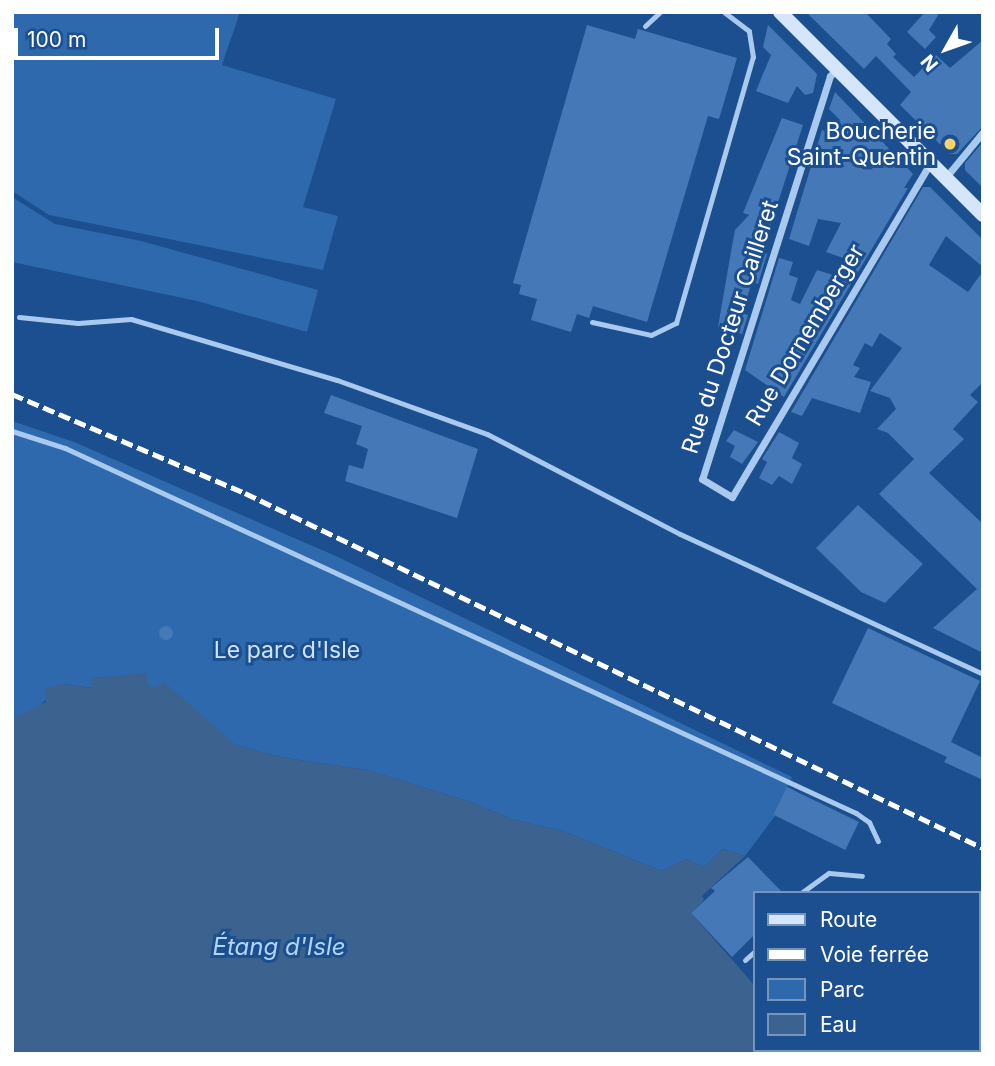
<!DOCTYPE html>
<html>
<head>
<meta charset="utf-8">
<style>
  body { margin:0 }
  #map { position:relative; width:995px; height:1066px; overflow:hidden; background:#1b4f8f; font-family:Inter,sans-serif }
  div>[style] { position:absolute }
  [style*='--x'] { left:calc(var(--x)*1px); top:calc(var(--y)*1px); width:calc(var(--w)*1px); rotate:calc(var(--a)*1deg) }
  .green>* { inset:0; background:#2e69ad }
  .water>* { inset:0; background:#3c6290 }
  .building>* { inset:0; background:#4478b7; transform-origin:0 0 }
  .round { border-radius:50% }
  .service>* { height:5px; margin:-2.5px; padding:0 2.5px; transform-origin:2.5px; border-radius:2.5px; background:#a9c9ee }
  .minor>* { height:7px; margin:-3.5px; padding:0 3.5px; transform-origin:3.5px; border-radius:3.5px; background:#a9c9ee }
  .secondary>* { height:14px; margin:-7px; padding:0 7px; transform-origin:7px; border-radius:7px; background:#d6e6fa }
  .rail>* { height:4.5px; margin-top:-2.25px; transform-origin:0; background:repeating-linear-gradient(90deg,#fff 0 12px,transparent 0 17px) }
  .dots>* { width:19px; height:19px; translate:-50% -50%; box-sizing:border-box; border:4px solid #1b4f8f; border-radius:50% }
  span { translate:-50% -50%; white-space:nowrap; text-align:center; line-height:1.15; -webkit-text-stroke:6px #1b4f8f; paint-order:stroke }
  .poi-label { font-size:23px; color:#fff }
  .right { translate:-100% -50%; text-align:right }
  .street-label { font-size:23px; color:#fff }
  .park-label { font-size:23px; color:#cfe3fa }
  .water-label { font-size:24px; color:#b5d3f5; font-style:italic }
  .frame { position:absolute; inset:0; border:14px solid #fff; pointer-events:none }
  .legend { position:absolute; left:753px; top:891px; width:228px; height:161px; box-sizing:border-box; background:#1b4f8f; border:2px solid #7695bc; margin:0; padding:9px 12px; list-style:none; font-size:21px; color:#fff }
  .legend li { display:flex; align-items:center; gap:14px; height:35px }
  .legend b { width:35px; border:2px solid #7695bc }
  .north { position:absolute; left:911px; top:14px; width:70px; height:70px; -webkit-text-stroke:5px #1b4f8f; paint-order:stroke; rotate:230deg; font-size:19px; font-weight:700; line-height:28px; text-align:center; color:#fff }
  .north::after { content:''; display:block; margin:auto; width:24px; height:32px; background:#fff; clip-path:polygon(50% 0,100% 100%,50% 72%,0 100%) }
  .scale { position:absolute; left:14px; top:28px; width:205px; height:32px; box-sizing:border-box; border:4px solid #fff; border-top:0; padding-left:9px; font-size:21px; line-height:24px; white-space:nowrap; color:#fff; -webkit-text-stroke:5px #1b4f8f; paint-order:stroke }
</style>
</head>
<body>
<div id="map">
  <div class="green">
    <i style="clip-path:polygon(12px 12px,240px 12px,222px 65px,336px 99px,303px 207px,338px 216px,323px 270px,49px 215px,12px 191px)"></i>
    <i style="clip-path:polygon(12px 197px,55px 224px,141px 241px,318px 290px,307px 332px,197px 301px,12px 262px)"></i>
    <i style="clip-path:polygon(12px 421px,74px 442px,338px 557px,792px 777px,775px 816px,745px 856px,723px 849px,704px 867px,686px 859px,662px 871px,563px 831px,511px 819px,471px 802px,367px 770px,280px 757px,236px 745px,146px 684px,147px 674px,92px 678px,93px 688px,63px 684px,35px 710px,12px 719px)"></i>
  </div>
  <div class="water">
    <i style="clip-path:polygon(147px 673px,147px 685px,155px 688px,164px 682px,236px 745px,280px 757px,367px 770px,471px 802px,511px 819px,563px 831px,662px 871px,686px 859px,704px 867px,723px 849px,745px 856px,702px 896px,704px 900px,691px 913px,755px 986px,755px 1050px,979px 1050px,983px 1054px,12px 1054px,12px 719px,46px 702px,46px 688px,63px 684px,92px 688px,92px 678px)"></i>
  </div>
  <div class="building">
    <i style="clip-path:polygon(806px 12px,865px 12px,891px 39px,887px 44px,896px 54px,893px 57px,914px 77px,936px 55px,950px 68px,983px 40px,983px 126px,957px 154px,950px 154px,900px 105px,911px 92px,876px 56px,864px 69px)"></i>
    <i style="clip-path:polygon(925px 12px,940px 12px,929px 30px,936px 37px,925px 49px,907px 32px)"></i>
    <i style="clip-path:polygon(587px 25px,635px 39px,638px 29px,737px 58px,719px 119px,708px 116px,647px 322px,593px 306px,589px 318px,577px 314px,571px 332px,531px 320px,537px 299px,519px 294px,521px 285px,513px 283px)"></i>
    <i style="clip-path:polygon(768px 25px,817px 74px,813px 93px,805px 95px,797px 86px,788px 103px,756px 91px,771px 55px,763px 47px)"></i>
    <i style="clip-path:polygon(835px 92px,913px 174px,904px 188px,908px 188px,784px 397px,745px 370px,779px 258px,793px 262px,789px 275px,798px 278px,791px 300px,800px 304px,817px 270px,852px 281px,858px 263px,826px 252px,841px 223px,818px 219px,809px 246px,789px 239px,822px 130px,830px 133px,840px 120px,829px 109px)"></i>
    <i style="clip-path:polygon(782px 118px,803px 125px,762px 252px,767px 254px,758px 284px,752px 282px,742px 313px,748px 315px,742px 334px,718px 327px,732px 246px,735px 230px,749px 215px,743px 213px)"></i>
    <i style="clip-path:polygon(983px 142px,983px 188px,965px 170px,965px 163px)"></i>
    <i style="clip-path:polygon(923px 187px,930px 187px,983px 240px,983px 267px,946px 236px,929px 265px,968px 292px,983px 271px,983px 382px,970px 395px,978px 402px,953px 429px,964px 439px,929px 473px,983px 524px,983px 653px,933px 628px,977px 589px,879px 494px,914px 459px,888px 433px,877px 429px,896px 409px,890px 398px,870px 391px,902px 348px,880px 333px,872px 347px,865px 343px,853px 365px,860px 368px,854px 377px,871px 382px,860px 413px,812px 398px,802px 416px,791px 412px)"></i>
    <i style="clip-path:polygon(331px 395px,478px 449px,457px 518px,345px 481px,349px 465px,363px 469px,368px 449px,356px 444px,362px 426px,324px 413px)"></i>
    <i style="clip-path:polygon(734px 430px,758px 442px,742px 464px,730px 457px,735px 446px,726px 441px)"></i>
    <i style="clip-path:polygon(779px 432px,799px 443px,792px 458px,802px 464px,792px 484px,779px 476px,772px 485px,759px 478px,767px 462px,762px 459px)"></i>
    <i style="clip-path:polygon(858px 505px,923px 564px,885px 603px,861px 592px,816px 548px)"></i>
    <i class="round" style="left:159px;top:626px;width:14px;height:14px"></i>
    <i style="clip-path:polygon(868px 628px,980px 681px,951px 742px,983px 758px,983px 780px,944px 762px,947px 757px,832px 703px)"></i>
    <i style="left:787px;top:787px;width:80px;height:31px;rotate:26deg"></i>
    <i style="clip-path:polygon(748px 857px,783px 893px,755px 893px,755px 934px,732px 957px,691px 913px,715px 891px,711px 888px)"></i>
  </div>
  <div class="service">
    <i style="--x:645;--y:26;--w:21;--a:-43"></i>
    <i style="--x:19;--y:317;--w:59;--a:5.8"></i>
    <i style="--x:78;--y:323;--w:53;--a:-4.3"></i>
    <i style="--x:131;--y:319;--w:215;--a:16.5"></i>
    <i style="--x:337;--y:380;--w:159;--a:19.8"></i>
    <i style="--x:487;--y:434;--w:217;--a:27.4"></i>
    <i style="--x:680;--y:534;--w:334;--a:24.8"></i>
    <i style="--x:592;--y:322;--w:60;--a:12.4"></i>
    <i style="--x:651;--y:335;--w:28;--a:-26"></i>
    <i style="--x:676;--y:323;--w:277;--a:-73.9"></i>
    <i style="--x:753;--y:57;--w:26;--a:-99"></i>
    <i style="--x:749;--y:31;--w:31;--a:-143"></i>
    <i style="--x:12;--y:431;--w:56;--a:17.8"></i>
    <i style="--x:65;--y:448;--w:871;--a:24.77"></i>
    <i style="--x:856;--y:813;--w:16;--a:35"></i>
    <i style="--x:869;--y:822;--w:21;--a:65"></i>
    <i style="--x:801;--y:893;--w:34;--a:-36"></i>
    <i style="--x:829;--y:873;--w:33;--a:5"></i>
    <i style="--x:745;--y:960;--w:13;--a:-42"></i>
  </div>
  <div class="minor">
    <i style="--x:837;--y:69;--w:10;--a:135"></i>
    <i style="--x:830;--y:76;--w:423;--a:107.6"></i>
    <i style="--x:702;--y:479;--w:35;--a:31"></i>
    <i style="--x:732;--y:497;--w:388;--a:-59.3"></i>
    <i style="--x:946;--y:177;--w:58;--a:-50.6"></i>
  </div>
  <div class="secondary">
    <i style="--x:780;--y:12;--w:287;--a:45"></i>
  </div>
  <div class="rail">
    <i style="--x:12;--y:394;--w:253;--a:23"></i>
    <i style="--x:245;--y:493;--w:819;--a:25.69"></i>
  </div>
  <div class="dots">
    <i style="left:950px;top:144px;background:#ffd166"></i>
  </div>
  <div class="poi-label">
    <span class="right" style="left:936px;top:144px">Boucherie<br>Saint-Quentin</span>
  </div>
  <div class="street-label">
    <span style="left:730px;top:327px;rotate:-72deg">Rue du Docteur Cailleret</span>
    <span style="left:805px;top:335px;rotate:-59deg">Rue Dornemberger</span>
  </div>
  <div class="park-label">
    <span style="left:287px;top:650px">Le parc d'Isle</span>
  </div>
  <div class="water-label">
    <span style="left:279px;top:947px">Étang d'Isle</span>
  </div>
  <div class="frame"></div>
  <ul class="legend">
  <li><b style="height:9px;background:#d6e6fa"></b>Route</li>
  <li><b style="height:9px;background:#fff"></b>Voie ferrée</li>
  <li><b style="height:19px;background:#2e69ad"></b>Parc</li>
  <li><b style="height:19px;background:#3c6290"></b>Eau</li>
  </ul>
  <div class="north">N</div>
  <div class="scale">100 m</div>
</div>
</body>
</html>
